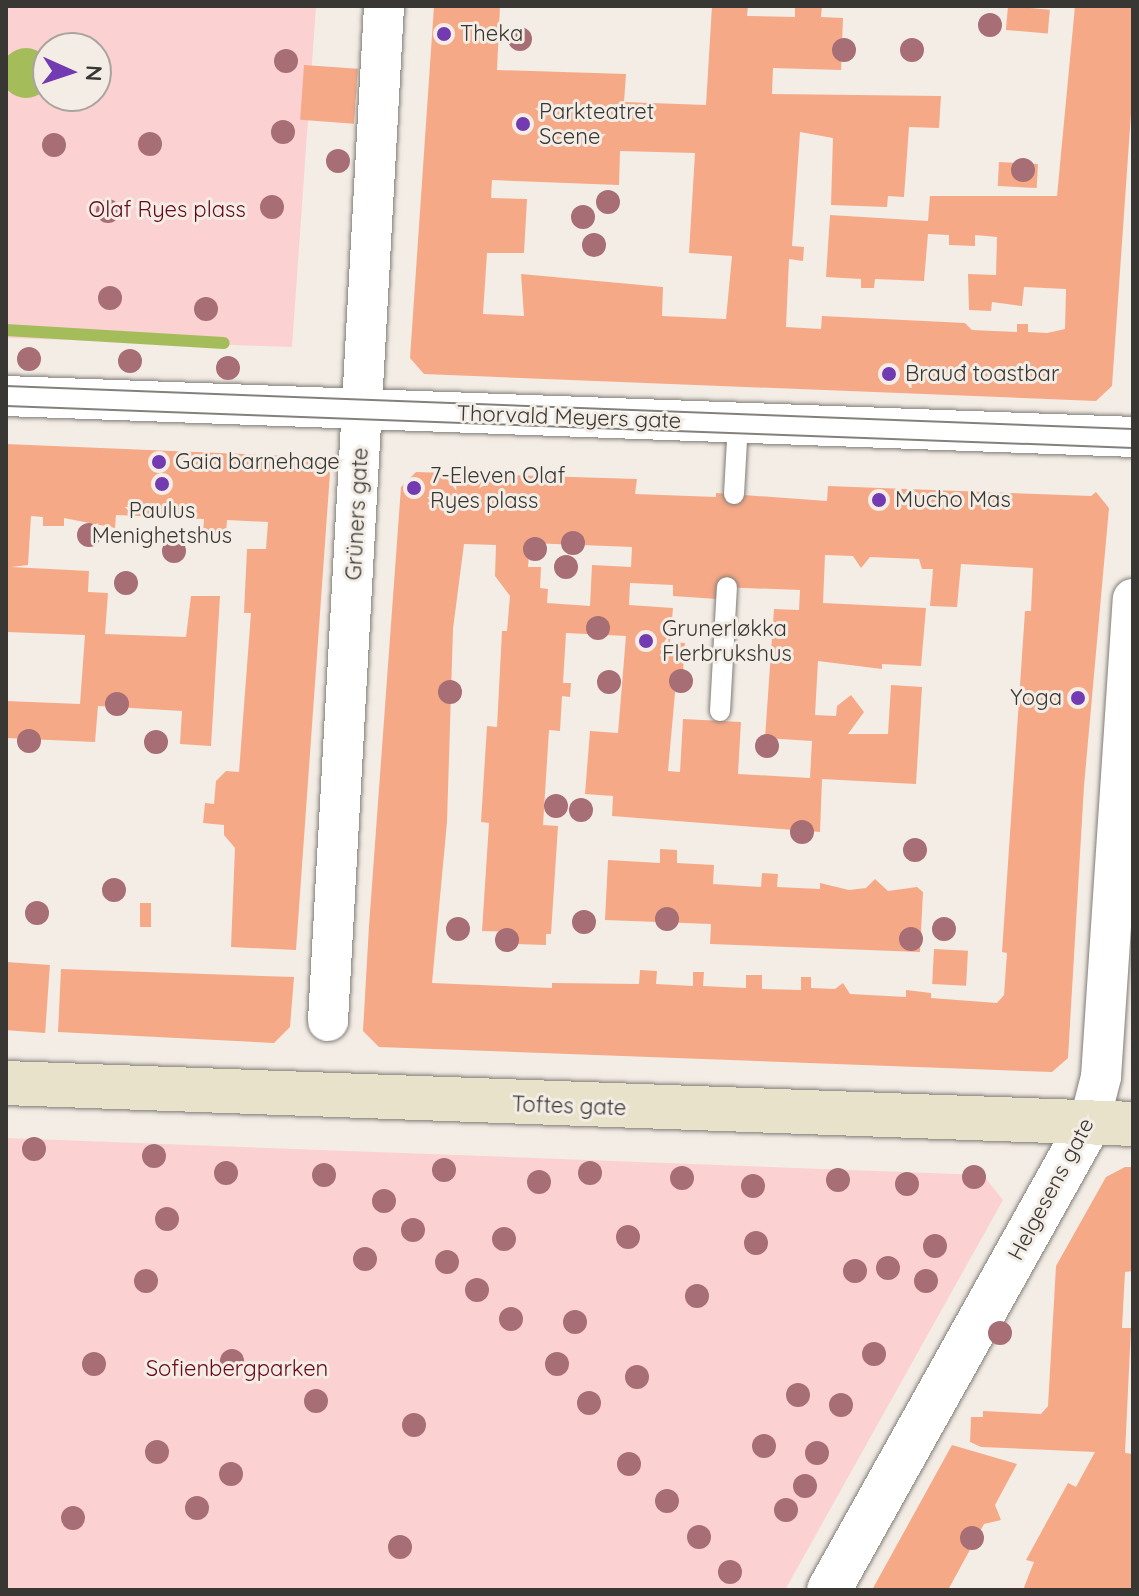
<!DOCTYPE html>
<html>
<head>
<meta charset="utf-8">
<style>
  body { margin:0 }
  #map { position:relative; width:1139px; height:1596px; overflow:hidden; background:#f3ede6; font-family:Quicksand,sans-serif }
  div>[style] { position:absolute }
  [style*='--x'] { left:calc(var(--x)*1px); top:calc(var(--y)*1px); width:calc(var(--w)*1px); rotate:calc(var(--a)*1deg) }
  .green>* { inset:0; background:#fcd1d1 }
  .water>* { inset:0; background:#a4bd5a }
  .round { border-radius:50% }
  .stream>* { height:12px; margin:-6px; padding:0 6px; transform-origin:6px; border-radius:6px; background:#a4bd5a }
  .building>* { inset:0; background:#f6a987; transform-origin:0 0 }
  .roads { filter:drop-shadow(0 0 2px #817c76) drop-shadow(0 0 2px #817c76) }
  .service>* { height:20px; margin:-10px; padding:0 10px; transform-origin:10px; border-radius:10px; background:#fff }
  .minor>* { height:40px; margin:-20px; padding:0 20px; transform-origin:20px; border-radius:20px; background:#fff }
  .tertiary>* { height:44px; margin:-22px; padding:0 22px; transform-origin:22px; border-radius:22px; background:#fff }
  .secondary>* { height:44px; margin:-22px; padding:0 22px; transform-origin:22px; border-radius:22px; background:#e8e2ca }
  .tram>* { height:2px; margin:-1px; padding:0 1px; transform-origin:1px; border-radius:1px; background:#84817c }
  .trees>* { width:24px; height:24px; margin:-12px; border-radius:50%; background:#a76e76 }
  .dots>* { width:22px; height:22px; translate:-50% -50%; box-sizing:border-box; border:4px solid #f3ede6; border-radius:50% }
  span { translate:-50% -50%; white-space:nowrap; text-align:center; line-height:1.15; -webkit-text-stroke:6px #f3ede6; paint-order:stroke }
  .poi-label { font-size:22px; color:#393734 }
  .left { translate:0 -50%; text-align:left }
  .right { translate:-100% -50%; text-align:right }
  .park-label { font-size:22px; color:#68071b }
  .street-label { font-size:22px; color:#393734 }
  .frame { position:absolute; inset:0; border:8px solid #393734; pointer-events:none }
  .north { position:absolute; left:32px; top:32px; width:80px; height:80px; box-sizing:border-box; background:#f3ede6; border:2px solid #a9a49f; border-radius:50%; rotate:93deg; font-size:22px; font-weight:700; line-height:32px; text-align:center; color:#393734 }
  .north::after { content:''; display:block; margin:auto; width:28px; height:36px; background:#733bb2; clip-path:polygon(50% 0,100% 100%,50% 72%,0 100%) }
</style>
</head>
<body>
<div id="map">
  <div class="green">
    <i style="clip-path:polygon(evenodd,6px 6px,316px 6px,292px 347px,6px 338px,6px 6px,48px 48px,96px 48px,96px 96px,48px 96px,48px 48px)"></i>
    <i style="clip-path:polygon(6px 1138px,983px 1175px,1003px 1200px,785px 1590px,6px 1590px)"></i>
  </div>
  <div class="water">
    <i class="round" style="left:1px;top:48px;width:50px;height:50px"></i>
  </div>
  <div class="stream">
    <i style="--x:6;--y:330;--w:218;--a:3.4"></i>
  </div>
  <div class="building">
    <i style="clip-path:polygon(evenodd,434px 6px,500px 6px,497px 70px,626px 74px,624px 102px,706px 105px,712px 6px,748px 6px,747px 16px,795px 17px,795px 6px,822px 6px,821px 17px,843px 18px,841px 70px,773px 68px,772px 94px,941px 96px,939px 128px,909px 127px,904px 197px,888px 196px,887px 207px,831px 205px,833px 138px,800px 132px,792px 246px,804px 247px,803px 261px,789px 259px,786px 327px,821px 329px,822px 316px,965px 323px,972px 330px,1017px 332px,1017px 324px,1028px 324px,1028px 332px,1047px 333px,1065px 329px,1066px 289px,1024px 287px,1022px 306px,992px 302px,991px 311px,969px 310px,968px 274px,996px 275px,997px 237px,975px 235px,975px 246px,949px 245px,949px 235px,928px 234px,924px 281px,875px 279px,874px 288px,861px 288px,861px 279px,826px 277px,830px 215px,928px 221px,930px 196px,1057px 196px,1075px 6px,1133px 6px,1133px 85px,1112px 386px,1096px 401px,424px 374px,410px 358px,434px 6px,620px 151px,695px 153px,689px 253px,732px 256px,726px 319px,662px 316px,663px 287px,521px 274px,524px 316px,483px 314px,487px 253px,524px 253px,527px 199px,491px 198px,492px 180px,619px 185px,620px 151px)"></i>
    <i style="left:1008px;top:6px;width:42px;height:24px;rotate:5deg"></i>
    <i style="left:304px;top:65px;width:54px;height:55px;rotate:4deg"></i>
    <i style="left:999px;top:162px;width:39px;height:24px;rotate:3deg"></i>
    <i style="clip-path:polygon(6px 444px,315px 457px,330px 473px,296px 950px,231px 947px,235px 848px,224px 835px,224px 825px,203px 823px,205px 803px,214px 804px,216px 781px,226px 771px,239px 772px,251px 613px,244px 613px,247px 549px,266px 549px,268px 522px,227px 520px,226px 534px,203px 533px,204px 519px,116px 515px,115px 528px,64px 518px,64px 526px,43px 526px,43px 517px,31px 516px,28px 565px,11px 567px,89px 571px,88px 592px,108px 593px,105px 634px,186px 637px,191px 596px,220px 596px,211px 746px,180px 744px,182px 711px,98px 706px,95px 742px,6px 738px,6px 701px,80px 704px,85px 635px,6px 632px)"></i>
    <i style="clip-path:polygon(evenodd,416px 472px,637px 479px,635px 494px,716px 497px,716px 493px,827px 501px,828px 486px,1091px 496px,1096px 492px,1109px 508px,1084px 786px,1068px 1058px,1052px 1072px,379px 1047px,363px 1031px,369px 926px,401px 487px,416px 472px,530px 543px,632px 547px,631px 567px,592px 565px,590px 606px,547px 603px,548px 589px,540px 588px,541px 567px,528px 567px,530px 543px,416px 472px,464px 544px,496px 545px,495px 576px,510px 596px,507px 631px,502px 631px,497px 727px,487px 726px,481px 822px,489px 823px,482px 931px,516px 932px,515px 944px,546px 945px,546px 934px,551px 934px,558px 826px,543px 825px,549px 730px,560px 731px,562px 696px,570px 697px,571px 683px,563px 683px,566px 633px,626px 636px,618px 733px,590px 731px,585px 794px,613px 796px,612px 816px,820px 832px,822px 779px,916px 784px,922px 687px,891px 685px,888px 734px,848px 734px,864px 712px,851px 695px,837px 706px,836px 716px,815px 715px,818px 661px,882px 669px,882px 664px,921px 666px,926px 608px,823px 603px,825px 555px,853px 556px,861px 568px,870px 557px,919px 559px,922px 569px,933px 569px,930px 606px,957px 607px,961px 564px,1033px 568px,1031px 611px,1025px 611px,1002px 952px,1007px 953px,1004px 995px,997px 1003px,931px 998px,931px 993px,906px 990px,906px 997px,850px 994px,843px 983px,835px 989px,811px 988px,811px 977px,801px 977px,801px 990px,762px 989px,762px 975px,746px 975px,746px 988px,703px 986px,704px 972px,693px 972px,693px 986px,656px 984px,657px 971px,640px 970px,639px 984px,552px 983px,552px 988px,432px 983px,447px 822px,453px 629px,464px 544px,416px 472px,630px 583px,673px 585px,673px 596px,717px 599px,718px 587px,800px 590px,799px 610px,774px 609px,765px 738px,812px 741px,810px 778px,738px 774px,741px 722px,683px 719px,680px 772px,668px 771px,677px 671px,683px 671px,685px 643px,670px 642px,673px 608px,629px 605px,630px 583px)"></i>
    <i style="clip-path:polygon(660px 849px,677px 850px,677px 863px,714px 865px,713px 884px,761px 887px,762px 873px,778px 874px,777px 887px,820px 889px,820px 883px,849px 890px,866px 888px,875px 879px,888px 891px,917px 887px,923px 892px,920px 952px,710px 944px,711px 924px,605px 920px,608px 860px,660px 863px)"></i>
    <i style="left:140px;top:903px;width:11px;height:24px"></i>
    <i style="left:934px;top:949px;width:34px;height:35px;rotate:3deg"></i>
    <i style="left:6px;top:962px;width:44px;height:68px;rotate:4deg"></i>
    <i style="clip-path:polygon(61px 969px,294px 977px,290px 1027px,274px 1043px,58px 1032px)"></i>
    <i style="clip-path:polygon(1125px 1167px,1133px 1167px,1133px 1271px,1125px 1272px,1122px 1328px,1131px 1328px,1125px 1453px,1133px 1454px,1133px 1590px,1023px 1590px,1034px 1562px,1026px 1560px,1068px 1483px,1076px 1487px,1095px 1452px,981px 1447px,970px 1442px,971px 1417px,983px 1417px,983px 1411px,1041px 1414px,1048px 1406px,1056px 1266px,1106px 1177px)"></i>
    <i style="clip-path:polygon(952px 1445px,1017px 1464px,995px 1505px,1001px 1520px,984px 1524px,948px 1590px,872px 1590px)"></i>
  </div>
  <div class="roads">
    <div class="service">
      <i style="--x:734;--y:494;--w:71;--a:-86.8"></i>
      <i style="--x:720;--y:711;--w:124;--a:-86.8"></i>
    </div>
    <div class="minor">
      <i style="--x:6;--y:396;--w:1128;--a:2.08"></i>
      <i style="--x:328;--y:1021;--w:1017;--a:-86.84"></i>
      <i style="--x:1089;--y:1124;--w:49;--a:-75.7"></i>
      <i style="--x:1101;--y:1077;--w:479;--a:-86.2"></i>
    </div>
    <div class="tertiary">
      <i style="--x:829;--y:1590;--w:534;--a:-60.84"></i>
    </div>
    <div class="secondary">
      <i style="--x:6;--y:1083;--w:1128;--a:2.08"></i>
    </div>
  </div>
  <div class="tram">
    <i style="--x:6;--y:386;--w:1128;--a:2.19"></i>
    <i style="--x:6;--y:406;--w:1128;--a:2.13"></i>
  </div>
  <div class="trees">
    <i style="left:990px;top:25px"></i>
    <i style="left:520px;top:39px"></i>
    <i style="left:844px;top:50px"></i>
    <i style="left:912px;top:50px"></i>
    <i style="left:286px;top:61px"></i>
    <i style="left:283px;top:132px"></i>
    <i style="left:150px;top:144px"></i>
    <i style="left:54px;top:145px"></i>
    <i style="left:338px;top:161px"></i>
    <i style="left:1023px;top:170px"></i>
    <i style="left:608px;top:202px"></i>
    <i style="left:272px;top:207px"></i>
    <i style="left:108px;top:211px"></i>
    <i style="left:583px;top:217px"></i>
    <i style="left:594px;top:245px"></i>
    <i style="left:110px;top:298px"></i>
    <i style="left:206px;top:309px"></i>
    <i style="left:29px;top:359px"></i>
    <i style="left:130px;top:361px"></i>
    <i style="left:228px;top:368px"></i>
    <i style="left:89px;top:535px"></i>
    <i style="left:573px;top:543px"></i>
    <i style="left:535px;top:549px"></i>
    <i style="left:174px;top:551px"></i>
    <i style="left:566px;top:567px"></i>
    <i style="left:126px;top:583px"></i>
    <i style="left:598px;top:628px"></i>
    <i style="left:681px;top:681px"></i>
    <i style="left:609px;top:682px"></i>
    <i style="left:450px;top:692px"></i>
    <i style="left:117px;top:704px"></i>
    <i style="left:29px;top:741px"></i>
    <i style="left:156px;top:742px"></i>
    <i style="left:767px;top:746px"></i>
    <i style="left:556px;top:806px"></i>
    <i style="left:581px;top:810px"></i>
    <i style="left:802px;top:832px"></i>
    <i style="left:915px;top:850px"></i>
    <i style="left:114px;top:890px"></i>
    <i style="left:37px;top:913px"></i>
    <i style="left:667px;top:919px"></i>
    <i style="left:584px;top:922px"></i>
    <i style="left:458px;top:929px"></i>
    <i style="left:944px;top:929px"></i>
    <i style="left:911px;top:939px"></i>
    <i style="left:507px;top:940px"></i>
    <i style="left:34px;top:1149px"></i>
    <i style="left:154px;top:1156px"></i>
    <i style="left:444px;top:1170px"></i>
    <i style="left:226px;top:1173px"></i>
    <i style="left:590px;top:1173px"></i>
    <i style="left:324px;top:1175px"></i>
    <i style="left:974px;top:1177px"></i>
    <i style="left:682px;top:1178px"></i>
    <i style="left:838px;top:1180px"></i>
    <i style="left:539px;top:1182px"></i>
    <i style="left:907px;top:1184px"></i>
    <i style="left:753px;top:1186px"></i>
    <i style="left:384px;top:1201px"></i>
    <i style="left:167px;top:1219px"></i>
    <i style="left:413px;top:1230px"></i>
    <i style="left:628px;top:1237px"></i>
    <i style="left:504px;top:1239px"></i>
    <i style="left:756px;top:1243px"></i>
    <i style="left:935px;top:1246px"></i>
    <i style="left:365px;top:1259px"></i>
    <i style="left:447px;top:1262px"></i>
    <i style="left:888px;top:1268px"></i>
    <i style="left:855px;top:1271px"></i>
    <i style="left:146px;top:1281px"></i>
    <i style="left:926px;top:1281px"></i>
    <i style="left:477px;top:1290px"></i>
    <i style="left:697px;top:1296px"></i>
    <i style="left:511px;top:1319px"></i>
    <i style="left:575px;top:1322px"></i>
    <i style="left:1000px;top:1333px"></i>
    <i style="left:874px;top:1354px"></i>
    <i style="left:232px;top:1361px"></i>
    <i style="left:94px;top:1364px"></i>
    <i style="left:557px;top:1364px"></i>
    <i style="left:637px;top:1377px"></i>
    <i style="left:798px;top:1395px"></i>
    <i style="left:316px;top:1401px"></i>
    <i style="left:589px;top:1403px"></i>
    <i style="left:841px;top:1405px"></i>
    <i style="left:414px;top:1425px"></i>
    <i style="left:764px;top:1446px"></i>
    <i style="left:157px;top:1452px"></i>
    <i style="left:817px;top:1453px"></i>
    <i style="left:629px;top:1464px"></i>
    <i style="left:231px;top:1474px"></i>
    <i style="left:805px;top:1486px"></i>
    <i style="left:667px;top:1501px"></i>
    <i style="left:197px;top:1508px"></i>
    <i style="left:786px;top:1510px"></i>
    <i style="left:73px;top:1518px"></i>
    <i style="left:699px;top:1537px"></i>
    <i style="left:972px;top:1538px"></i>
    <i style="left:400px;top:1547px"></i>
    <i style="left:730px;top:1572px"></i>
  </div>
  <div class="dots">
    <i style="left:444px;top:34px;background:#733bb2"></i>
    <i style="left:523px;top:124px;background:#733bb2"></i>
    <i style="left:889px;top:374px;background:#733bb2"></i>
    <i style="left:159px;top:462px;background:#733bb2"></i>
    <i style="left:162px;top:484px;background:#733bb2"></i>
    <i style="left:414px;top:488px;background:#733bb2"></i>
    <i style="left:879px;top:500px;background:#733bb2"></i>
    <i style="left:646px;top:641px;background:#733bb2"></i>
    <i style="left:1078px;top:698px;background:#733bb2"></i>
  </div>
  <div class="poi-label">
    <span class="left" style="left:460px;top:34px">Theka</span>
    <span class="left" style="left:539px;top:124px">Parkteatret<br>Scene</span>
    <span class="left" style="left:905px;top:374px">Brauđ toastbar</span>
    <span class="left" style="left:175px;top:462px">Gaia barnehage</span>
    <span class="left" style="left:430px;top:488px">7-Eleven Olaf<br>Ryes plass</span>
    <span class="left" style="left:895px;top:500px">Mucho Mas</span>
    <span style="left:162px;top:523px">Paulus<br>Menighetshus</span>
    <span class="left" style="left:662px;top:641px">Grunerløkka<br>Flerbrukshus</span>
    <span class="right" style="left:1062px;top:698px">Yoga</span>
  </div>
  <div class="park-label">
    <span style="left:167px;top:210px">Olaf Ryes plass</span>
    <span style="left:237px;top:1369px">Sofienbergparken</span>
  </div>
  <div class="street-label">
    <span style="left:569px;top:417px;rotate:2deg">Thorvald Meyers gate</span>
    <span style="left:357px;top:514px;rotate:-87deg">Grüners gate</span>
    <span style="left:569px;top:1106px;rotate:2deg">Toftes gate</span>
    <span style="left:1051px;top:1189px;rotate:-62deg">Helgesens gate</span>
  </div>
  <div class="frame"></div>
  <div class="north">N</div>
</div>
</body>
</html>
